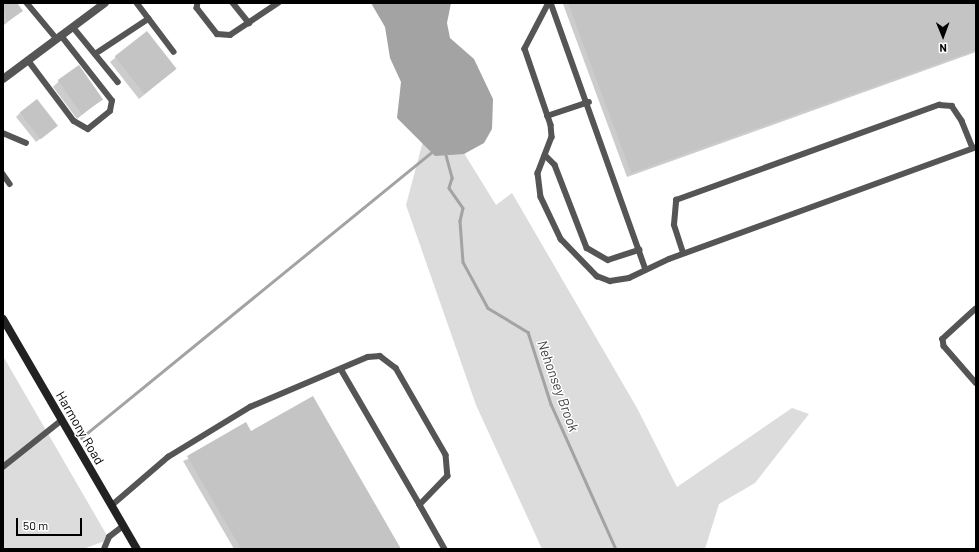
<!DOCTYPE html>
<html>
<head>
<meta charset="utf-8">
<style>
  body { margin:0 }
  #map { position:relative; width:979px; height:552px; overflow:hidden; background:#fff; font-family:Barlow,sans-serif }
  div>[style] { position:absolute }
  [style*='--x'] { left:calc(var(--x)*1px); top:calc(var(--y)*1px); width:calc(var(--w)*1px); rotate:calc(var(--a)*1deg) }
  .green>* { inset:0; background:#dcdcdc }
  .water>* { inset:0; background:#a3a3a3 }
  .shadow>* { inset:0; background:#0003 }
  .stream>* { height:2.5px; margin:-1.25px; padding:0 1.25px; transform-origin:1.25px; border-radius:1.25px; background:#a3a3a3 }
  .building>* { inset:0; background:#c4c4c4; transform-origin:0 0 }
  .lane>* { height:5.5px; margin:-2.75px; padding:0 2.75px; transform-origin:2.75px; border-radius:2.75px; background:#555 }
  .street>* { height:8px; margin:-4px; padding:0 4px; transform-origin:4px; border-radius:4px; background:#555 }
  .secondary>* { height:8px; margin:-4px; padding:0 4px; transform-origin:4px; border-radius:4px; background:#222 }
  span { translate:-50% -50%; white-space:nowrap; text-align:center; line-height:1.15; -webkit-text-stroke:3px #fff; paint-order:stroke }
  .street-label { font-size:13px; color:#000 }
  .water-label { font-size:14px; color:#444; font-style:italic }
  .frame { position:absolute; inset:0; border:4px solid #000; pointer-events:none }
  .north { position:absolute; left:923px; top:16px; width:40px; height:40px; -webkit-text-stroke:3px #fff; paint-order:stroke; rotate:179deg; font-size:11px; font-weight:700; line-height:16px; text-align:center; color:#000 }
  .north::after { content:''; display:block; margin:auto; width:14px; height:18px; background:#000; clip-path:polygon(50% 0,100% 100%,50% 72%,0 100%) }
  .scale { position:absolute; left:16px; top:518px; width:66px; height:18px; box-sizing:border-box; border:2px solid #000; border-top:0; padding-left:5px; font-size:12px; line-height:14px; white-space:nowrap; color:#000; -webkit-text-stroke:3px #fff; paint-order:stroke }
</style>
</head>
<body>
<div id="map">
  <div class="green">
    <i style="clip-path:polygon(427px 126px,459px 145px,496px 205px,512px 193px,637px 408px,677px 487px,792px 408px,809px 414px,755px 483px,719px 504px,705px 549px,542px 549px,476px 405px,406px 205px)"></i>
    <i style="clip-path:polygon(3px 356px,109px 539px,108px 540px,83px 549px,3px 549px)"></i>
  </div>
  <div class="water">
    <i style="clip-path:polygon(371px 3px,451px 3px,447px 23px,450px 38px,474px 59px,493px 99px,492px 129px,484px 143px,464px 154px,435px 156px,397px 118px,401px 82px,390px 58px,385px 27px)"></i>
  </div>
  <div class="shadow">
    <i style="clip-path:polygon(3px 3px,16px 3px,21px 11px,3px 26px)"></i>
    <i style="clip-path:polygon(976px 3px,976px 52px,627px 177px,563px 4px)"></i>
    <i style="clip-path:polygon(116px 57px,176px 69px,139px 99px,110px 62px)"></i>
    <i style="clip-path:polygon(59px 81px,102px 99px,77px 119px,53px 87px)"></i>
    <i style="clip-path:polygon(20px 113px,52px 130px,36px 142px,16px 117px)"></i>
    <i style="clip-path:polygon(250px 433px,400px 549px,234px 549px,183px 461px)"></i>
  </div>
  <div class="stream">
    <i style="--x:446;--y:155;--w:24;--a:75"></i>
    <i style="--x:452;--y:178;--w:10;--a:107"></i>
    <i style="--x:449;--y:188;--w:24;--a:55"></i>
    <i style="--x:463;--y:208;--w:13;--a:103"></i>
    <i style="--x:460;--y:221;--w:41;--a:85.8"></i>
    <i style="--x:463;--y:262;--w:52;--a:61.5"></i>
    <i style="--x:488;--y:308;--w:47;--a:31"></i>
    <i style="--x:528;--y:332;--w:76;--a:72.3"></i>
    <i style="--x:551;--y:404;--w:159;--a:65.9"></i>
    <i style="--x:81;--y:438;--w:453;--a:-39.2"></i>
  </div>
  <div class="building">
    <i style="clip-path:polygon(3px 3px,17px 3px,23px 11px,7px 22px)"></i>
    <i style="clip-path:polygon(568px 3px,976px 3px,976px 50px,631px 173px)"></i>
    <i style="left:147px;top:31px;width:48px;height:41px;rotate:52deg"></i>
    <i style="left:79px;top:65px;width:42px;height:26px;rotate:55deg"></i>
    <i style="left:37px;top:99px;width:34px;height:22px;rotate:52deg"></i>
    <i style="clip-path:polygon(313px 396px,401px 549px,241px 549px,187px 456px,246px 422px,251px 431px)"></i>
  </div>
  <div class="lane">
    <i style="--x:27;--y:3;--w:47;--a:50.2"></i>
    <i style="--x:137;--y:3;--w:61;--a:52.9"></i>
    <i style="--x:198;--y:3;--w:5;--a:101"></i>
    <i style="--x:197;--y:8;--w:33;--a:52"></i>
    <i style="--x:217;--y:34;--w:13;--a:4"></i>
    <i style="--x:230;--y:35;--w:58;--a:-33.7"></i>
    <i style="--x:233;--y:3;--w:26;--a:51"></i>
    <i style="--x:549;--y:3;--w:52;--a:117.6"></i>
    <i style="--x:525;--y:49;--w:80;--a:71.1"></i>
    <i style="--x:551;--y:125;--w:12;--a:85"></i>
    <i style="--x:552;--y:137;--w:39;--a:111"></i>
    <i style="--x:538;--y:173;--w:24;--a:83"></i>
    <i style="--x:541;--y:197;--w:47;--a:64.5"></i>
    <i style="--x:561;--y:239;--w:52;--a:45.8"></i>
    <i style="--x:597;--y:276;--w:14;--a:21"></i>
    <i style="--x:610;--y:281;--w:19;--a:-9"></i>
    <i style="--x:629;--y:278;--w:44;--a:-25.4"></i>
    <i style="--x:669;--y:259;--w:327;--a:-20"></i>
    <i style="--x:551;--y:3;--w:283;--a:70.4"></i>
    <i style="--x:73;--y:27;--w:71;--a:50.7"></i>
    <i style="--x:95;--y:54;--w:64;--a:-33.4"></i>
    <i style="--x:28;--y:60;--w:76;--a:53"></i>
    <i style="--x:74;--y:121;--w:16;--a:30"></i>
    <i style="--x:88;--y:129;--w:28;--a:-39"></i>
    <i style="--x:110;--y:111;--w:10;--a:-79"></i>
    <i style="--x:112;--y:101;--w:83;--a:-128.1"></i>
    <i style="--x:547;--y:116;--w:44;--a:-18.4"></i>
    <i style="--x:3;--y:133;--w:25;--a:23"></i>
    <i style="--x:545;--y:155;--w:14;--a:45"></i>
    <i style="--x:555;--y:165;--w:89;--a:68.9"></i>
    <i style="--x:587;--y:248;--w:24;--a:30"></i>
    <i style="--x:608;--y:260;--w:33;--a:-18"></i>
    <i style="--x:3;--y:174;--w:12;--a:55"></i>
    <i style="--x:683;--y:253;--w:29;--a:-108"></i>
    <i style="--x:674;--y:225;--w:25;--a:-85"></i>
    <i style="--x:676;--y:200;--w:280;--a:-19.9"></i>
    <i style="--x:939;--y:105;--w:13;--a:4"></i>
    <i style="--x:952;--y:106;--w:18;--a:56"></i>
    <i style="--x:962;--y:121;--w:29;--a:68"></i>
    <i style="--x:976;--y:309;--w:45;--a:137.7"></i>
    <i style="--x:943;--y:339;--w:7;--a:82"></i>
    <i style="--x:944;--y:346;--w:49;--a:49.1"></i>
    <i style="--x:341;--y:369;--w:157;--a:59.8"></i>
    <i style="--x:3;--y:467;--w:75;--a:-38.5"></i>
    <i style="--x:111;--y:506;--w:75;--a:-40.7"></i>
    <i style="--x:168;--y:457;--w:96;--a:-31.4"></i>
    <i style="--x:250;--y:407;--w:128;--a:-23"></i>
    <i style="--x:368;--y:357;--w:12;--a:-5"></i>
    <i style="--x:380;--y:356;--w:20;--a:37"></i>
    <i style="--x:396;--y:368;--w:100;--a:60.1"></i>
    <i style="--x:446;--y:455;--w:21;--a:85"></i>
    <i style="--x:448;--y:476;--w:40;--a:134"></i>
    <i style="--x:420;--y:505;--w:51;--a:60.4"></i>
    <i style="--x:104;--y:549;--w:13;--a:-67"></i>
    <i style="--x:109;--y:537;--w:18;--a:-38"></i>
  </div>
  <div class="street">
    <i style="--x:3;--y:79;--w:127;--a:-36.7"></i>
  </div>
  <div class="secondary">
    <i style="--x:3;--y:319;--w:266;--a:59.8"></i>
  </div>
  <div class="street-label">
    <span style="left:80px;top:428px;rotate:60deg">Harmony Road</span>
  </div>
  <div class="water-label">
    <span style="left:558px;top:386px;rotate:70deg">Nehonsey Brook</span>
  </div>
  <div class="frame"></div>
  <div class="north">N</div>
  <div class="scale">50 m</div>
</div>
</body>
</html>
